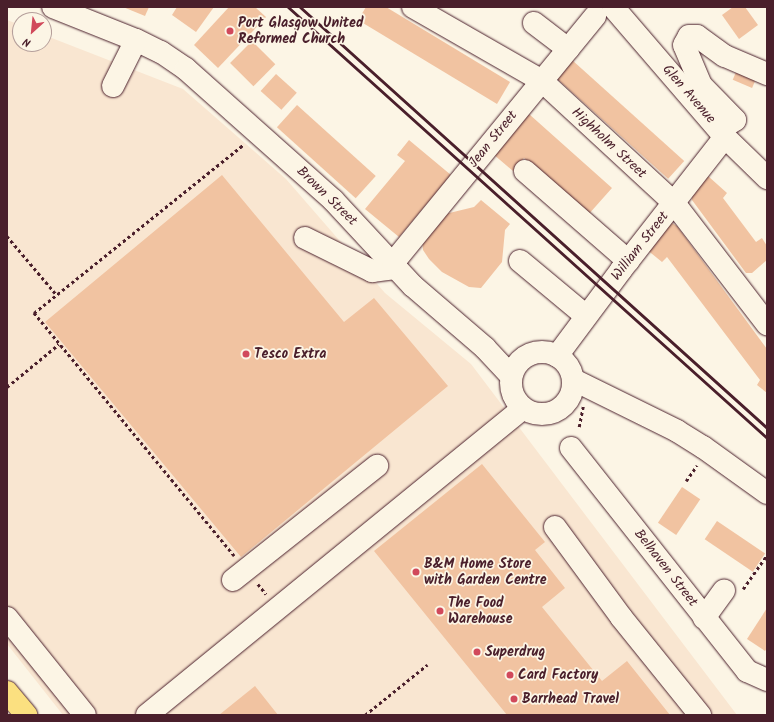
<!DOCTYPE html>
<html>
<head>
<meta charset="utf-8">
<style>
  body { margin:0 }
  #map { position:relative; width:774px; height:722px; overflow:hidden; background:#fcf5e5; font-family:Kalam,sans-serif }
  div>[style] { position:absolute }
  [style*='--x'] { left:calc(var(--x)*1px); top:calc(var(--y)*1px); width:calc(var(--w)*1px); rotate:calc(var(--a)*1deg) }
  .built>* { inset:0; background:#f9e6d1 }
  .building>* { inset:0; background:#f1c3a1; transform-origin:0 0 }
  .path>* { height:2.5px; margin-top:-1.25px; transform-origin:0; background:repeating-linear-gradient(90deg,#4a1f2b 0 3px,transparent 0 6px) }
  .roads { filter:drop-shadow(0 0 1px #4a1f2b) drop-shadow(0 0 1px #4a1f2b) }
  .minor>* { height:22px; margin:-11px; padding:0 11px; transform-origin:11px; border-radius:11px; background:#fcf5e5 }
  .minor>.ring { margin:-11px; padding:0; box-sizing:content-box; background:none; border:22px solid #fcf5e5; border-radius:50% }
  .highway>* { height:22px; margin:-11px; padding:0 11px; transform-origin:11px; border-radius:11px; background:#fbe080 }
  .rail>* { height:3px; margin:-1.5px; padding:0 1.5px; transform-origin:1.5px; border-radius:1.5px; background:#4a1f2b }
  .dots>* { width:11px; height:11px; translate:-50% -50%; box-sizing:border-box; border:2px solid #fcf5e5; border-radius:50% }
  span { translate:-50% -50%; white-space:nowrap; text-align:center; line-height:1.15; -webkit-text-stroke:3.5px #fcf5e5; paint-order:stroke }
  .poi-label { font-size:14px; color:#4a1f2b; font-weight:700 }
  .left { translate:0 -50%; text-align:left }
  .street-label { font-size:14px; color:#4a1f2b }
  .frame { position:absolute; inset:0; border:8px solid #4a1f2b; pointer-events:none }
  .north { position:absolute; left:12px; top:12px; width:40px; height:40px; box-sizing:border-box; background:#fcf5e5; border:1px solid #b59f9b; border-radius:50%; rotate:207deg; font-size:11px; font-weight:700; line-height:16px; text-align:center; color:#4a1f2b }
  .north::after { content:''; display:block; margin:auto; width:14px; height:18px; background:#d1495b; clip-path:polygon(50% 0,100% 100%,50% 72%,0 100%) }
</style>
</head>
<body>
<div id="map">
  <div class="built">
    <i style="clip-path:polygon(7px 20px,20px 25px,20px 44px,44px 44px,44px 35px,183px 89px,286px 179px,385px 293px,471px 364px,737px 715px,63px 715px,7px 644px)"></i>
  </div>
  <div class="building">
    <i style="clip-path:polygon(123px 7px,149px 7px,145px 16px)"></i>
    <i style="clip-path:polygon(177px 7px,214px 7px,196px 32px,172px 15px)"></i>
    <i style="clip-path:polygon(229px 7px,255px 7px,266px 17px,218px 68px,194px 45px)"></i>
    <i style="clip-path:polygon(366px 7px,386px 7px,510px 82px,497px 104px,358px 20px)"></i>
    <i style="clip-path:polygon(733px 7px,745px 7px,758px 25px,739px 39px,722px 15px)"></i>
    <i style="left:252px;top:41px;width:33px;height:31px;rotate:45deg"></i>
    <i style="left:572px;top:60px;width:151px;height:24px;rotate:42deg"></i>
    <i style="left:739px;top:65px;width:21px;height:16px;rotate:23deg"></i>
    <i style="left:276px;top:74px;width:28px;height:23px;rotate:42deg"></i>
    <i style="left:297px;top:105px;width:106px;height:30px;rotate:42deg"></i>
    <i style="clip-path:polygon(529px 114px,612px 188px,588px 215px,524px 158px,513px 171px,493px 154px)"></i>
    <i style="clip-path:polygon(409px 140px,451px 175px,399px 237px,365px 209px,405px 161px,397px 155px)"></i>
    <i style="clip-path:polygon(222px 175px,344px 322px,374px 298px,448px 386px,241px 557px,45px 322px)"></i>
    <i style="clip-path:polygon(708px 176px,727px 193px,723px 198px,756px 242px,762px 238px,767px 246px,767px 260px,752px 273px,746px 273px,692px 200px,692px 194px)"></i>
    <i style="clip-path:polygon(481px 200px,510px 224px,505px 230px,502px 262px,481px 288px,469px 287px,442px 272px,429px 259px,423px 250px,422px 238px,441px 215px,474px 207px)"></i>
    <i style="clip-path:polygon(670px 222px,677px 226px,767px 349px,767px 393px,757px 385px,760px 380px,667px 257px,662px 262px,646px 249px)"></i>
    <i style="clip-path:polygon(482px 464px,545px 542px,535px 550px,565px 588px,542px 607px,602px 681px,627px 661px,670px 715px,507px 715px,374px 551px)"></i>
    <i style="left:682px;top:487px;width:22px;height:43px;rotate:34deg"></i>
    <i style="left:717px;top:521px;width:58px;height:22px;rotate:34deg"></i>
    <i style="clip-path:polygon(767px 608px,767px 648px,765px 651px,747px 639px)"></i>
    <i style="clip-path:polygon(255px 686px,278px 715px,219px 715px)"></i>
  </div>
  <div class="path">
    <i style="--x:7;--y:236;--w:76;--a:49.8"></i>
    <i style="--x:7;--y:387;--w:67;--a:-39.6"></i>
    <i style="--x:579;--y:427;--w:21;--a:-79"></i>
    <i style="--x:686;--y:481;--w:19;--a:-55"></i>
    <i style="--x:234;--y:556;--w:315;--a:-129.5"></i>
    <i style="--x:34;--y:313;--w:268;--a:-38.8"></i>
    <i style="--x:258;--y:584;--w:13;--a:51"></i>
    <i style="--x:743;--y:589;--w:42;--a:-54.8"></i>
    <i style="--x:365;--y:715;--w:80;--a:-38.9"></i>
  </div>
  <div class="roads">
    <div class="minor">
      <i style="--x:53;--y:7;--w:89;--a:21.7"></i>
      <i style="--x:136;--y:40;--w:28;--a:26"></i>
      <i style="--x:161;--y:52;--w:30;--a:34"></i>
      <i style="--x:186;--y:69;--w:197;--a:41.7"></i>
      <i style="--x:333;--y:200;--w:117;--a:47.1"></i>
      <i style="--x:413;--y:286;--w:95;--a:40.7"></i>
      <i style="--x:485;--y:348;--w:38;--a:47"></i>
      <i style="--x:413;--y:7;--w:149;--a:29.8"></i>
      <i style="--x:542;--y:81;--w:180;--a:42.7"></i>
      <i style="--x:674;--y:203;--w:153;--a:52.5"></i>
      <i style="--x:613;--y:7;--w:172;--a:49.3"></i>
      <i style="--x:725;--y:137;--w:59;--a:44.3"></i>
      <i style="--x:534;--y:23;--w:43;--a:37.4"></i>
      <i style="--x:113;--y:86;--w:51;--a:-63.4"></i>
      <i style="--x:720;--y:130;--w:18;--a:-34"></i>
      <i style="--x:735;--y:120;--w:49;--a:-134.2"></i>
      <i style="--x:701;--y:85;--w:43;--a:-113"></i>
      <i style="--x:684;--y:45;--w:10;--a:-61"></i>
      <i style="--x:689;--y:36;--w:8;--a:0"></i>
      <i style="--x:697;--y:36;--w:34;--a:36"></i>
      <i style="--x:725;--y:56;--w:46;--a:23.2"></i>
      <i style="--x:525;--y:171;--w:137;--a:41.1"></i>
      <i style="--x:305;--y:238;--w:75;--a:26.2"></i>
      <i style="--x:372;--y:271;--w:25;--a:-7"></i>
      <i style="--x:520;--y:261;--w:86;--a:39.8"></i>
      <i style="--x:393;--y:263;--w:319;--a:-50.7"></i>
      <i class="ring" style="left:511px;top:352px;width:40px;height:40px"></i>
      <i style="--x:557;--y:356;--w:107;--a:-53.3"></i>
      <i style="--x:621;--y:270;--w:169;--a:-52"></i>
      <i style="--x:574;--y:380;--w:115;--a:26.3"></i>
      <i style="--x:677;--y:431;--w:31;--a:32"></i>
      <i style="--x:703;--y:447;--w:79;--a:35.7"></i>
      <i style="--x:571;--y:448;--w:284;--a:51.7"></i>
      <i style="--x:747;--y:671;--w:22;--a:24"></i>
      <i style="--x:555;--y:527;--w:112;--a:53.7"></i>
      <i style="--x:621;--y:617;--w:126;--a:51.1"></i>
      <i style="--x:233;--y:580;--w:184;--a:-38.4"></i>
      <i style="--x:7;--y:618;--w:124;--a:51.2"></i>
      <i style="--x:704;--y:618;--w:34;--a:-54"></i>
      <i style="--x:147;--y:715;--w:484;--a:-39.2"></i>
    </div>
    <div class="highway">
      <i style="--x:7;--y:692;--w:30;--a:50"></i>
    </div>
  </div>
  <div class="rail">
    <i style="--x:288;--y:7;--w:644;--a:41.98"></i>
    <i style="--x:300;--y:7;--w:629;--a:42.03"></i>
  </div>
  <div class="dots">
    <i style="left:230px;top:31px;background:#d1495b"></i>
    <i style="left:246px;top:354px;background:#d1495b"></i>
    <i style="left:416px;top:572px;background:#d1495b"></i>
    <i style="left:440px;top:611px;background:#d1495b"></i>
    <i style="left:477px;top:652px;background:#d1495b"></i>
    <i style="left:510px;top:675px;background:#d1495b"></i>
    <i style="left:514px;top:699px;background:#d1495b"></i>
  </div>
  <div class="poi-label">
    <span class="left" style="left:238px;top:31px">Port Glasgow United<br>Reformed Church</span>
    <span class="left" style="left:254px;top:354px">Tesco Extra</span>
    <span class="left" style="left:424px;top:572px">B&amp;M Home Store<br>with Garden Centre</span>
    <span class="left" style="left:448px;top:611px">The Food<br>Warehouse</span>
    <span class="left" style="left:485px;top:652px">Superdrug</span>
    <span class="left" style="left:518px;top:675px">Card Factory</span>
    <span class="left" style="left:522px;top:699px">Barrhead Travel</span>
  </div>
  <div class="street-label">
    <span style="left:689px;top:94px;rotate:49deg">Glen Avenue</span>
    <span style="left:493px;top:139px;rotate:-51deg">Jean Street</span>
    <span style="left:609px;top:143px;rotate:43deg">Highholm Street</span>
    <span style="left:327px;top:196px;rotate:44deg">Brown Street</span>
    <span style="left:640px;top:246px;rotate:-52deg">William Street</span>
    <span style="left:666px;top:568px;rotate:52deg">Belhaven Street</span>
  </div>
  <div class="frame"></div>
  <div class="north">N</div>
</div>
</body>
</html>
